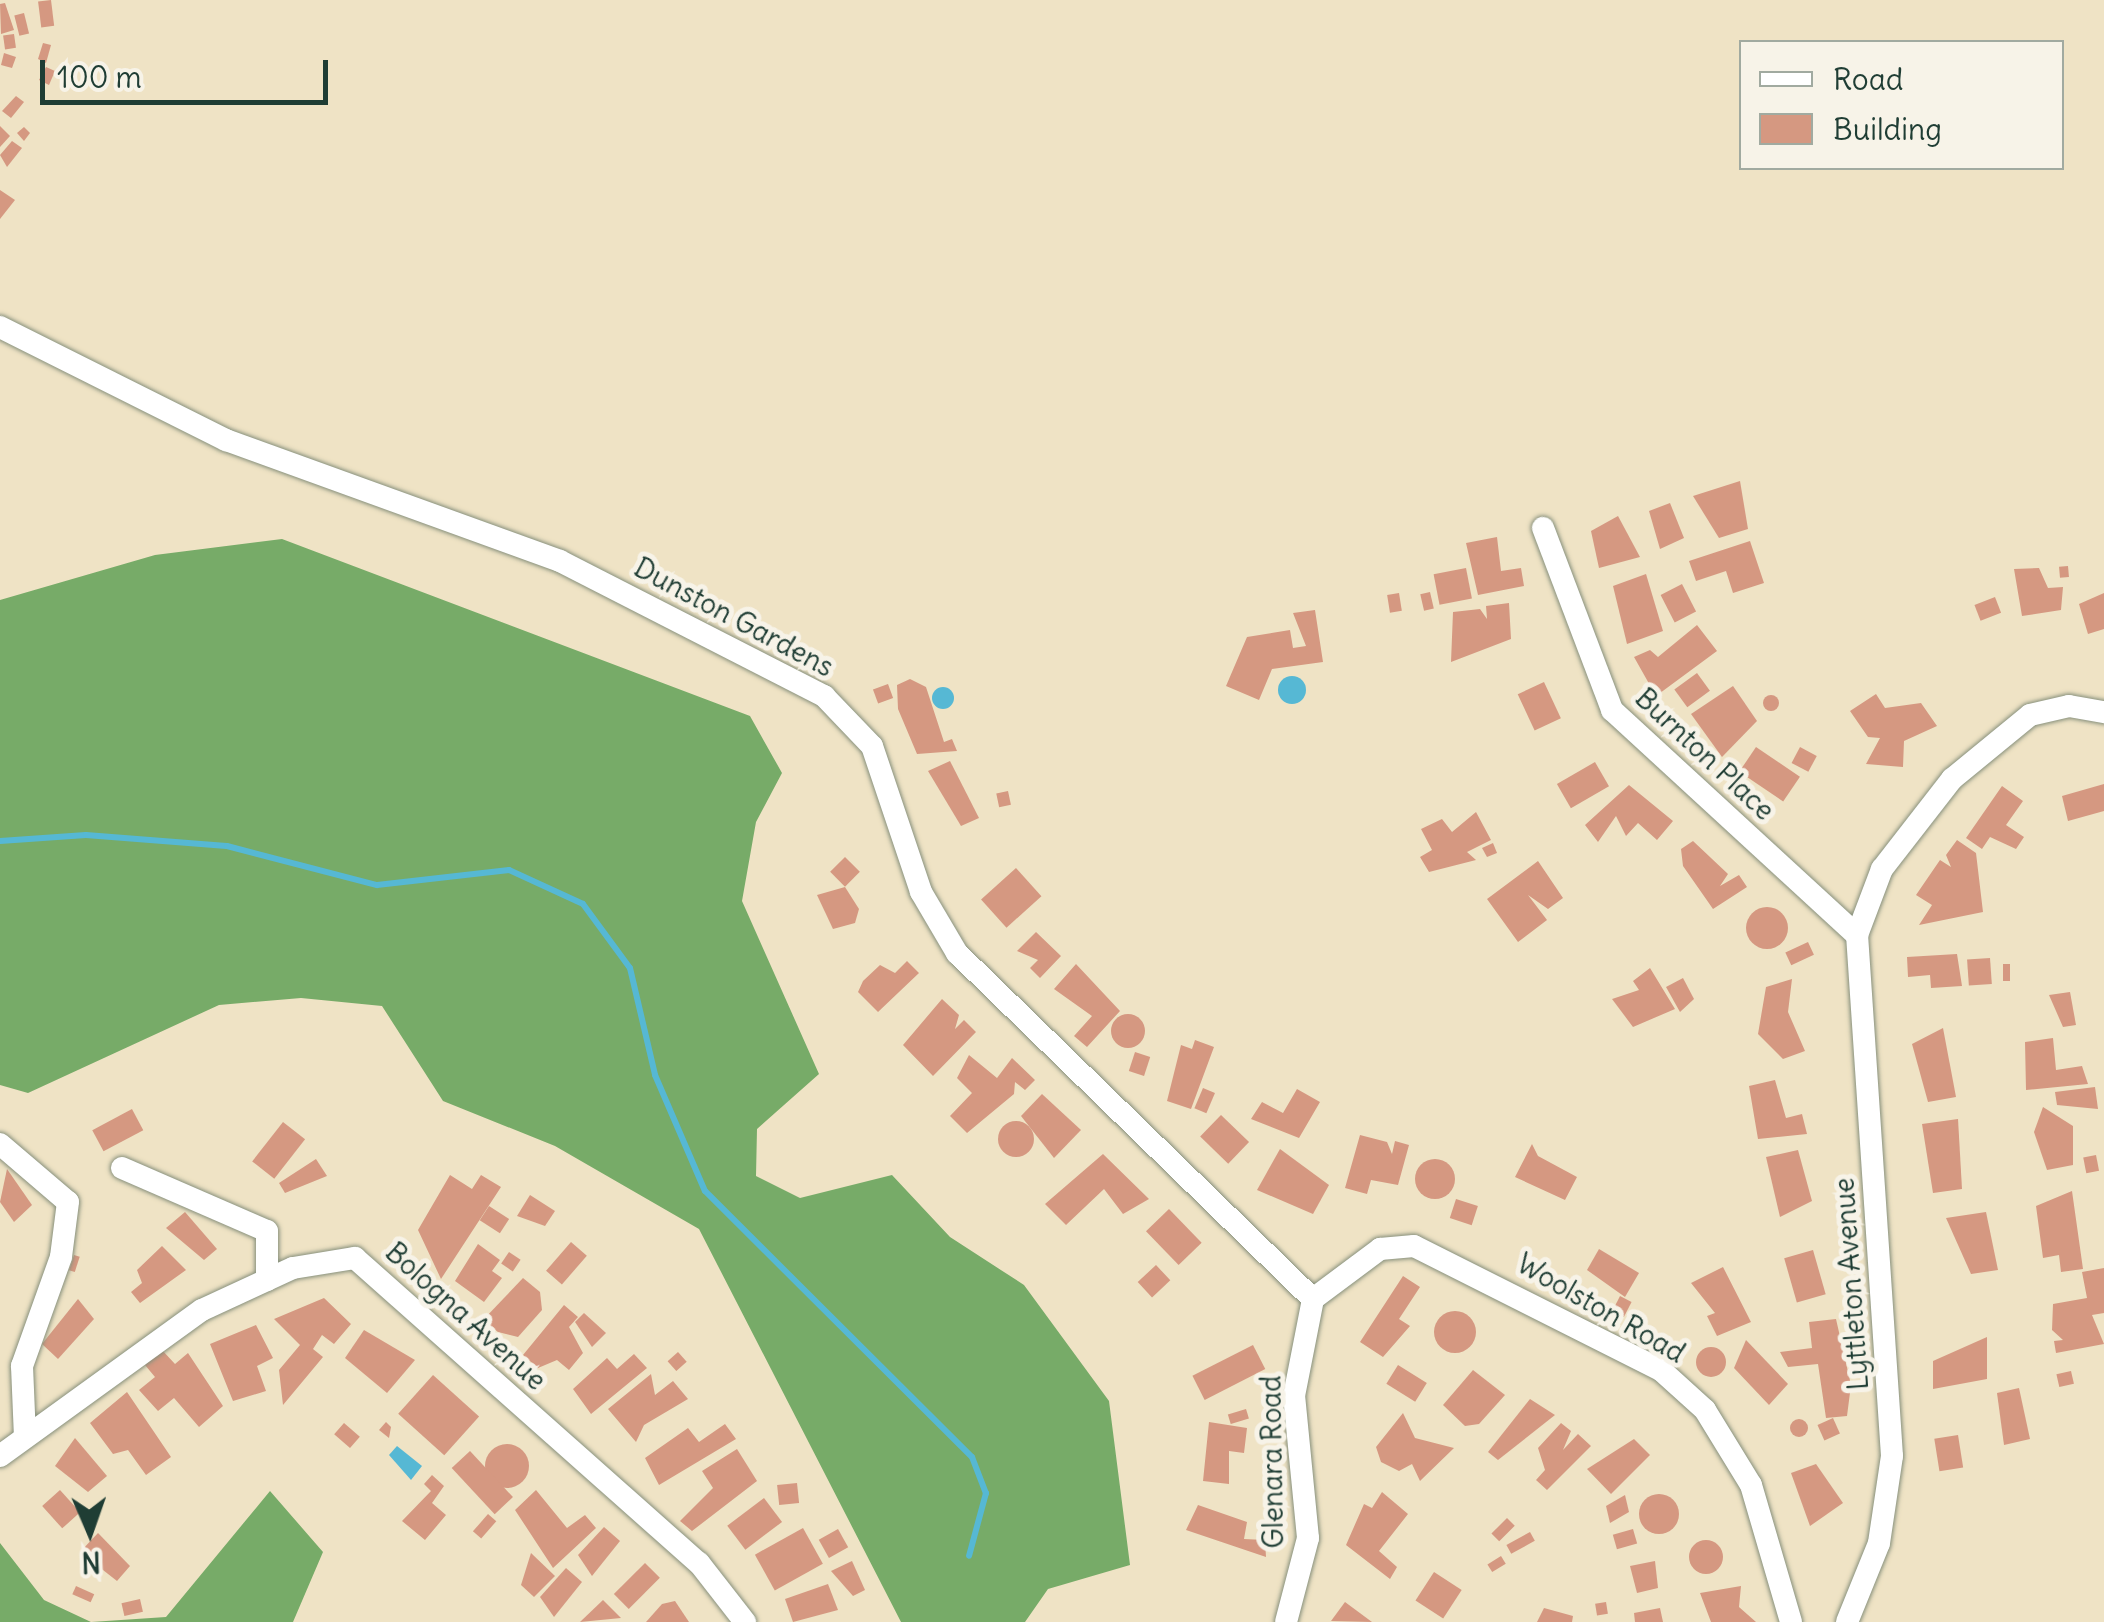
<!DOCTYPE html>
<html>
<head>
<meta charset="utf-8">
<style>
  body { margin:0 }
  #map { position:relative; width:2104px; height:1622px; overflow:hidden; background:#efe3c5; font-family:Delius,sans-serif }
  div>[style] { position:absolute }
  [style*='--x'] { left:calc(var(--x)*1px); top:calc(var(--y)*1px); width:calc(var(--w)*1px); rotate:calc(var(--a)*1deg) }
  .forest>* { inset:0; background:#77ab68 }
  .water>* { inset:0; background:#56b8d4 }
  .round { border-radius:50% }
  .stream>* { height:6px; margin:-3px; padding:0 3px; transform-origin:3px; border-radius:3px; background:#56b8d4 }
  .building>* { inset:0; background:#d59881; transform-origin:0 0 }
  .roads { filter:drop-shadow(0 0 2px #87907c) drop-shadow(0 0 2px #87907c) }
  .minor>* { height:22px; margin:-11px; padding:0 11px; transform-origin:11px; border-radius:11px; background:#fff }
  span { translate:-50% -50%; white-space:nowrap; text-align:center; line-height:1.15; -webkit-text-stroke:10px #f7f3e8; paint-order:stroke }
  .street-label { font-size:28px; color:#1f3d34 }
  .legend { position:absolute; left:1739px; top:40px; width:325px; height:130px; box-sizing:border-box; background:#f7f3e8; border:2px solid #a1aaa0; margin:0; padding:12px 18px; list-style:none; font-size:30px; color:#1f3d34 }
  .legend li { display:flex; align-items:center; gap:20px; height:50px }
  .legend b { width:50px; border:2px solid #a1aaa0 }
  .north { position:absolute; left:40px; top:1482px; width:100px; height:100px; -webkit-text-stroke:8px #f7f3e8; paint-order:stroke; rotate:178deg; font-size:28px; font-weight:700; line-height:40px; text-align:center; color:#1f3d34 }
  .north::after { content:''; display:block; margin:auto; width:35px; height:45px; background:#1f3d34; clip-path:polygon(50% 0,100% 100%,50% 72%,0 100%) }
  .scale { position:absolute; left:40px; top:60px; width:288px; height:45px; box-sizing:border-box; border:5px solid #1f3d34; border-top:0; padding-left:12px; font-size:30px; line-height:35px; white-space:nowrap; color:#1f3d34; -webkit-text-stroke:8px #f7f3e8; paint-order:stroke }
</style>
</head>
<body>
<div id="map">
  <div class="forest">
    <i style="clip-path:polygon(282px 539px,750px 716px,782px 773px,756px 822px,742px 901px,819px 1074px,757px 1129px,756px 1176px,800px 1198px,892px 1175px,950px 1237px,1024px 1285px,1109px 1401px,1130px 1565px,1048px 1589px,1025px 1622px,901px 1622px,699px 1229px,555px 1146px,443px 1101px,382px 1006px,301px 998px,219px 1005px,28px 1093px,0 1085px,0 600px,155px 555px)"></i>
    <i style="clip-path:polygon(270px 1491px,323px 1552px,293px 1622px,0 1622px,0 1543px,44px 1600px,91px 1622px,166px 1617px)"></i>
  </div>
  <div class="water">
    <i class="round" style="left:1278px;top:676px;width:28px;height:28px"></i>
    <i class="round" style="left:932px;top:687px;width:22px;height:22px"></i>
    <i style="clip-path:polygon(397px 1446px,422px 1466px,411px 1480px,389px 1455px)"></i>
  </div>
  <div class="stream">
    <i style="--x:0;--y:841;--w:86;--a:-4"></i>
    <i style="--x:86;--y:835;--w:141;--a:4.5"></i>
    <i style="--x:227;--y:846;--w:155;--a:14.6"></i>
    <i style="--x:377;--y:885;--w:133;--a:-6.5"></i>
    <i style="--x:509;--y:870;--w:81;--a:24.7"></i>
    <i style="--x:583;--y:904;--w:79;--a:53.7"></i>
    <i style="--x:630;--y:968;--w:110;--a:76.8"></i>
    <i style="--x:655;--y:1075;--w:126;--a:66.7"></i>
    <i style="--x:705;--y:1191;--w:377;--a:44.9"></i>
    <i style="--x:972;--y:1457;--w:39;--a:69"></i>
    <i style="--x:986;--y:1493;--w:65;--a:105.1"></i>
  </div>
  <div class="building">
    <i style="left:51px;top:0;width:26px;height:13px;rotate:83deg"></i>
    <i style="clip-path:polygon(5px 3px,14px 30px,1px 34px,0 4px)"></i>
    <i style="left:24px;top:13px;width:21px;height:10px;rotate:76deg"></i>
    <i style="left:14px;top:34px;width:14px;height:11px;rotate:82deg"></i>
    <i style="clip-path:polygon(43px 43px,51px 45px,46px 63px,38px 59px)"></i>
    <i style="clip-path:polygon(4px 53px,16px 57px,12px 68px,1px 65px)"></i>
    <i style="clip-path:polygon(46px 67px,55px 71px,49px 85px,39px 80px)"></i>
    <i style="clip-path:polygon(16px 96px,24px 102px,11px 118px,2px 111px)"></i>
    <i style="clip-path:polygon(0 126px,10px 136px,0 147px)"></i>
    <i style="clip-path:polygon(24px 127px,30px 133px,24px 141px,17px 133px)"></i>
    <i style="clip-path:polygon(12px 141px,22px 148px,7px 167px,0 155px)"></i>
    <i style="clip-path:polygon(0 190px,15px 200px,0 219px)"></i>
    <i style="clip-path:polygon(1740px 481px,1748px 529px,1719px 538px,1693px 496px)"></i>
    <i style="clip-path:polygon(1670px 503px,1684px 538px,1660px 549px,1649px 511px)"></i>
    <i style="clip-path:polygon(1618px 516px,1640px 557px,1599px 568px,1591px 531px)"></i>
    <i style="clip-path:polygon(1497px 537px,1501px 571px,1521px 568px,1524px 586px,1478px 595px,1466px 543px)"></i>
    <i style="clip-path:polygon(1750px 541px,1764px 583px,1733px 593px,1726px 571px,1696px 581px,1689px 561px)"></i>
    <i style="left:2068px;top:566px;width:11px;height:9px;rotate:85deg"></i>
    <i style="left:1466px;top:568px;width:31px;height:33px;rotate:79deg"></i>
    <i style="clip-path:polygon(2039px 568px,2048px 588px,2063px 587px,2061px 610px,2022px 616px,2014px 569px)"></i>
    <i style="clip-path:polygon(1646px 574px,1663px 631px,1627px 644px,1613px 586px)"></i>
    <i style="left:1682px;top:584px;width:31px;height:24px;rotate:63deg"></i>
    <i style="left:1430px;top:592px;width:17px;height:10px;rotate:77deg"></i>
    <i style="left:1399px;top:593px;width:18px;height:12px;rotate:81deg"></i>
    <i style="clip-path:polygon(2104px 593px,2104px 629px,2088px 634px,2079px 604px)"></i>
    <i style="left:1995px;top:597px;width:17px;height:22px;rotate:69deg"></i>
    <i style="clip-path:polygon(1509px 603px,1511px 639px,1451px 662px,1453px 612px,1480px 609px,1487px 619px,1486px 606px)"></i>
    <i style="clip-path:polygon(1315px 610px,1323px 662px,1272px 669px,1259px 700px,1226px 686px,1247px 637px,1290px 630px,1293px 648px,1306px 646px,1293px 613px)"></i>
    <i style="clip-path:polygon(1697px 625px,1717px 651px,1656px 696px,1634px 657px,1650px 650px,1658px 657px)"></i>
    <i style="left:1697px;top:673px;width:22px;height:28px;rotate:54deg"></i>
    <i style="clip-path:polygon(910px 679px,926px 687px,944px 742px,952px 739px,957px 751px,917px 754px,898px 709px,897px 685px)"></i>
    <i style="left:1544px;top:682px;width:40px;height:29px;rotate:65deg"></i>
    <i style="left:888px;top:684px;width:15px;height:16px;rotate:70deg"></i>
    <i style="clip-path:polygon(1733px 686px,1757px 721px,1722px 757px,1691px 714px)"></i>
    <i style="clip-path:polygon(1876px 694px,1885px 708px,1921px 703px,1937px 726px,1904px 741px,1903px 767px,1866px 764px,1880px 738px,1868px 737px,1850px 711px)"></i>
    <i class="round" style="left:1763px;top:695px;width:16px;height:16px"></i>
    <i style="left:1756px;top:747px;width:53px;height:30px;rotate:34deg"></i>
    <i style="left:1800px;top:747px;width:19px;height:18px;rotate:28deg"></i>
    <i style="clip-path:polygon(950px 761px,979px 818px,961px 826px,928px 771px)"></i>
    <i style="left:1595px;top:762px;width:28px;height:44px;rotate:60deg"></i>
    <i style="clip-path:polygon(2104px 784px,2104px 811px,2068px 821px,2062px 796px)"></i>
    <i style="clip-path:polygon(1629px 785px,1673px 821px,1657px 840px,1638px 823px,1626px 836px,1616px 816px,1598px 842px,1585px 825px)"></i>
    <i style="clip-path:polygon(2002px 786px,2023px 801px,2006px 825px,2024px 837px,2016px 849px,1990px 837px,1982px 849px,1966px 838px)"></i>
    <i style="left:1008px;top:791px;width:14px;height:12px;rotate:78deg"></i>
    <i style="clip-path:polygon(1476px 812px,1491px 840px,1467px 852px,1476px 860px,1429px 872px,1420px 857px,1432px 850px,1421px 829px,1442px 819px,1452px 832px)"></i>
    <i style="clip-path:polygon(1957px 840px,1976px 853px,1983px 912px,1919px 925px,1932px 905px,1916px 895px,1940px 860px,1951px 867px,1946px 855px)"></i>
    <i style="clip-path:polygon(1693px 841px,1728px 874px,1720px 886px,1739px 875px,1747px 887px,1713px 909px,1683px 866px,1681px 849px)"></i>
    <i style="clip-path:polygon(1493px 843px,1497px 853px,1487px 857px,1482px 848px)"></i>
    <i style="left:845px;top:857px;width:21px;height:21px;rotate:45deg"></i>
    <i style="clip-path:polygon(1538px 861px,1563px 898px,1548px 909px,1528px 895px,1547px 920px,1518px 942px,1487px 899px)"></i>
    <i style="left:1016px;top:868px;width:38px;height:47px;rotate:48deg"></i>
    <i style="clip-path:polygon(845px 887px,859px 909px,855px 923px,833px 929px,817px 895px)"></i>
    <i class="round" style="left:1746px;top:907px;width:42px;height:42px"></i>
    <i style="clip-path:polygon(1036px 932px,1061px 956px,1040px 978px,1030px 968px,1038px 960px,1017px 951px)"></i>
    <i style="left:1808px;top:942px;width:14px;height:25px;rotate:65deg"></i>
    <i style="clip-path:polygon(1957px 954px,1962px 986px,1931px 988px,1930px 975px,1908px 977px,1907px 957px)"></i>
    <i style="left:1990px;top:958px;width:26px;height:23px;rotate:86deg"></i>
    <i style="clip-path:polygon(907px 961px,919px 973px,878px 1012px,858px 992px,863px 981px,880px 965px,895px 973px)"></i>
    <i style="clip-path:polygon(1076px 964px,1120px 1011px,1087px 1047px,1074px 1036px,1092px 1016px,1054px 989px)"></i>
    <i style="left:2003px;top:964px;width:7px;height:17px"></i>
    <i style="clip-path:polygon(1650px 968px,1675px 1009px,1633px 1027px,1612px 999px,1639px 990px,1633px 981px)"></i>
    <i style="clip-path:polygon(1683px 978px,1694px 999px,1680px 1012px,1666px 987px)"></i>
    <i style="clip-path:polygon(1792px 979px,1788px 1012px,1805px 1051px,1783px 1059px,1758px 1034px,1766px 987px)"></i>
    <i style="clip-path:polygon(2070px 992px,2076px 1025px,2063px 1027px,2049px 995px)"></i>
    <i style="clip-path:polygon(942px 999px,959px 1015px,955px 1029px,964px 1020px,976px 1032px,933px 1076px,903px 1045px)"></i>
    <i class="round" style="left:1111px;top:1014px;width:34px;height:34px"></i>
    <i style="clip-path:polygon(1943px 1028px,1956px 1097px,1928px 1102px,1912px 1044px)"></i>
    <i style="clip-path:polygon(2053px 1038px,2056px 1070px,2082px 1066px,2088px 1084px,2026px 1090px,2025px 1042px)"></i>
    <i style="clip-path:polygon(1195px 1040px,1214px 1047px,1191px 1109px,1167px 1101px,1181px 1045px,1192px 1049px)"></i>
    <i style="left:1135px;top:1052px;width:16px;height:20px;rotate:18deg"></i>
    <i style="clip-path:polygon(969px 1055px,997px 1078px,1012px 1058px,1035px 1080px,1025px 1090px,1015px 1082px,1014px 1094px,967px 1133px,950px 1116px,972px 1093px,957px 1078px)"></i>
    <i style="clip-path:polygon(1775px 1080px,1786px 1118px,1802px 1114px,1807px 1134px,1758px 1139px,1749px 1086px)"></i>
    <i style="clip-path:polygon(2095px 1087px,2098px 1109px,2057px 1105px,2055px 1092px)"></i>
    <i style="left:1203px;top:1088px;width:13px;height:22px;rotate:23deg"></i>
    <i style="clip-path:polygon(1297px 1089px,1320px 1102px,1299px 1138px,1251px 1119px,1262px 1102px,1283px 1113px)"></i>
    <i style="clip-path:polygon(1042px 1094px,1081px 1130px,1054px 1158px,1021px 1116px)"></i>
    <i style="clip-path:polygon(2043px 1107px,2073px 1126px,2073px 1165px,2047px 1170px,2034px 1132px)"></i>
    <i style="left:132px;top:1109px;width:24px;height:45px;rotate:62deg"></i>
    <i style="left:1221px;top:1115px;width:39px;height:30px;rotate:44deg"></i>
    <i style="clip-path:polygon(1958px 1119px,1962px 1189px,1933px 1193px,1922px 1124px)"></i>
    <i class="round" style="left:998px;top:1121px;width:36px;height:36px"></i>
    <i style="left:283px;top:1122px;width:28px;height:50px;rotate:38deg"></i>
    <i style="clip-path:polygon(1360px 1135px,1387px 1142px,1392px 1154px,1395px 1141px,1409px 1145px,1398px 1185px,1371px 1180px,1367px 1194px,1345px 1188px)"></i>
    <i style="clip-path:polygon(1532px 1144px,1538px 1156px,1577px 1177px,1565px 1200px,1515px 1177px)"></i>
    <i style="clip-path:polygon(1280px 1149px,1329px 1185px,1313px 1214px,1257px 1190px)"></i>
    <i style="clip-path:polygon(1798px 1150px,1812px 1201px,1780px 1217px,1766px 1157px)"></i>
    <i style="clip-path:polygon(1103px 1154px,1149px 1199px,1123px 1214px,1104px 1189px,1066px 1225px,1045px 1204px)"></i>
    <i style="left:2096px;top:1155px;width:16px;height:13px;rotate:79deg"></i>
    <i style="clip-path:polygon(316px 1159px,327px 1176px,285px 1193px,279px 1183px)"></i>
    <i class="round" style="left:1415px;top:1159px;width:40px;height:40px"></i>
    <i style="clip-path:polygon(7px 1169px,32px 1205px,14px 1222px,0 1202px)"></i>
    <i style="clip-path:polygon(450px 1175px,472px 1189px,481px 1175px,501px 1187px,441px 1279px,418px 1230px)"></i>
    <i style="clip-path:polygon(2072px 1191px,2083px 1269px,2061px 1272px,2059px 1255px,2043px 1258px,2036px 1206px)"></i>
    <i style="clip-path:polygon(530px 1195px,555px 1211px,545px 1226px,517px 1216px)"></i>
    <i style="left:1456px;top:1199px;width:23px;height:20px;rotate:18deg"></i>
    <i style="left:489px;top:1206px;width:24px;height:17px;rotate:33deg"></i>
    <i style="left:1169px;top:1209px;width:47px;height:32px;rotate:46deg"></i>
    <i style="clip-path:polygon(185px 1212px,217px 1249px,204px 1260px,166px 1228px)"></i>
    <i style="clip-path:polygon(1986px 1212px,1998px 1270px,1971px 1274px,1946px 1218px)"></i>
    <i style="left:571px;top:1242px;width:21px;height:38px;rotate:41deg"></i>
    <i style="clip-path:polygon(478px 1244px,500px 1260px,492px 1271px,502px 1278px,484px 1302px,455px 1281px)"></i>
    <i style="clip-path:polygon(162px 1246px,186px 1270px,140px 1303px,131px 1292px,142px 1283px,137px 1270px)"></i>
    <i style="clip-path:polygon(1599px 1249px,1639px 1273px,1625px 1297px,1587px 1270px)"></i>
    <i style="left:1813px;top:1250px;width:46px;height:30px;rotate:74deg"></i>
    <i style="left:509px;top:1252px;width:14px;height:14px;rotate:34deg"></i>
    <i style="left:74px;top:1255px;width:6px;height:16px;rotate:18deg"></i>
    <i style="left:1156px;top:1265px;width:21px;height:25px;rotate:47deg"></i>
    <i style="clip-path:polygon(1723px 1267px,1751px 1322px,1717px 1336px,1707px 1316px,1715px 1313px,1691px 1283px)"></i>
    <i style="clip-path:polygon(2104px 1268px,2104px 1313px,2092px 1315px,2104px 1344px,2056px 1353px,2054px 1341px,2063px 1340px,2052px 1330px,2053px 1304px,2087px 1298px,2082px 1272px)"></i>
    <i style="clip-path:polygon(1403px 1276px,1420px 1287px,1399px 1319px,1410px 1326px,1383px 1357px,1360px 1342px)"></i>
    <i style="clip-path:polygon(523px 1278px,540px 1292px,542px 1310px,518px 1337px,498px 1332px,483px 1320px)"></i>
    <i style="left:1620px;top:1296px;width:13px;height:17px;rotate:27deg"></i>
    <i style="clip-path:polygon(324px 1298px,351px 1324px,334px 1344px,322px 1335px,313px 1349px,323px 1357px,283px 1405px,279px 1370px,300px 1345px,274px 1319px)"></i>
    <i style="clip-path:polygon(78px 1299px,94px 1319px,58px 1359px,42px 1344px)"></i>
    <i style="clip-path:polygon(564px 1305px,578px 1317px,569px 1327px,583px 1353px,569px 1370px,557px 1360px,538px 1368px,523px 1355px)"></i>
    <i class="round" style="left:1434px;top:1311px;width:42px;height:42px"></i>
    <i style="clip-path:polygon(584px 1313px,606px 1333px,592px 1347px,575px 1322px)"></i>
    <i style="clip-path:polygon(1836px 1319px,1851px 1385px,1847px 1416px,1826px 1418px,1818px 1364px,1788px 1367px,1780px 1352px,1812px 1348px,1809px 1322px)"></i>
    <i style="clip-path:polygon(256px 1325px,273px 1358px,257px 1366px,266px 1391px,233px 1401px,210px 1344px)"></i>
    <i style="clip-path:polygon(364px 1330px,415px 1360px,387px 1393px,345px 1358px)"></i>
    <i style="clip-path:polygon(1987px 1337px,1987px 1379px,1933px 1389px,1933px 1361px)"></i>
    <i style="clip-path:polygon(1746px 1340px,1788px 1384px,1769px 1405px,1734px 1368px)"></i>
    <i style="left:1253px;top:1345px;width:27px;height:68px;rotate:63deg"></i>
    <i class="round" style="left:1696px;top:1347px;width:30px;height:30px"></i>
    <i style="clip-path:polygon(162px 1350px,175px 1364px,188px 1353px,223px 1406px,199px 1427px,174px 1398px,158px 1411px,139px 1390px,155px 1377px,145px 1365px)"></i>
    <i style="left:678px;top:1352px;width:13px;height:14px;rotate:48deg"></i>
    <i style="clip-path:polygon(634px 1354px,647px 1368px,591px 1414px,573px 1389px,607px 1358px,617px 1369px)"></i>
    <i style="left:1398px;top:1365px;width:34px;height:22px;rotate:32deg"></i>
    <i style="clip-path:polygon(1473px 1370px,1505px 1395px,1479px 1424px,1465px 1426px,1443px 1405px)"></i>
    <i style="left:2071px;top:1371px;width:13px;height:15px;rotate:77deg"></i>
    <i style="clip-path:polygon(651px 1374px,655px 1395px,673px 1381px,688px 1399px,644px 1425px,636px 1442px,608px 1409px)"></i>
    <i style="left:433px;top:1375px;width:62px;height:52px;rotate:42deg"></i>
    <i style="clip-path:polygon(2019px 1388px,2030px 1439px,2004px 1445px,1997px 1393px)"></i>
    <i style="clip-path:polygon(127px 1392px,171px 1457px,146px 1475px,128px 1450px,113px 1454px,90px 1423px)"></i>
    <i style="clip-path:polygon(1530px 1399px,1555px 1415px,1498px 1460px,1488px 1452px)"></i>
    <i style="left:1246px;top:1409px;width:10px;height:19px;rotate:73deg"></i>
    <i style="clip-path:polygon(1403px 1413px,1415px 1438px,1454px 1448px,1420px 1481px,1412px 1464px,1399px 1471px,1381px 1462px,1376px 1447px)"></i>
    <i style="left:1833px;top:1418px;width:17px;height:17px;rotate:66deg"></i>
    <i class="round" style="left:1790px;top:1419px;width:18px;height:18px"></i>
    <i style="clip-path:polygon(386px 1422px,391px 1427px,389px 1438px,379px 1430px)"></i>
    <i style="clip-path:polygon(1209px 1422px,1247px 1428px,1244px 1453px,1229px 1451px,1229px 1484px,1203px 1481px)"></i>
    <i style="left:344px;top:1423px;width:21px;height:15px;rotate:41deg"></i>
    <i style="clip-path:polygon(1561px 1423px,1571px 1431px,1563px 1450px,1578px 1434px,1591px 1446px,1547px 1490px,1536px 1480px,1545px 1470px,1538px 1448px)"></i>
    <i style="clip-path:polygon(725px 1424px,736px 1439px,659px 1485px,645px 1458px,688px 1428px,699px 1442px)"></i>
    <i style="left:1958px;top:1435px;width:33px;height:24px;rotate:81deg"></i>
    <i style="clip-path:polygon(75px 1438px,107px 1476px,88px 1492px,55px 1466px)"></i>
    <i style="clip-path:polygon(1634px 1439px,1650px 1455px,1611px 1494px,1587px 1469px)"></i>
    <i class="round" style="left:485px;top:1444px;width:44px;height:44px"></i>
    <i style="clip-path:polygon(737px 1449px,757px 1481px,692px 1531px,680px 1521px,713px 1488px,702px 1471px)"></i>
    <i style="left:470px;top:1451px;width:63px;height:25px;rotate:47deg"></i>
    <i style="clip-path:polygon(1816px 1464px,1843px 1503px,1810px 1526px,1791px 1473px)"></i>
    <i style="clip-path:polygon(432px 1475px,444px 1486px,432px 1503px,446px 1515px,425px 1540px,402px 1521px,431px 1491px,424px 1484px)"></i>
    <i style="left:797px;top:1483px;width:20px;height:20px;rotate:84deg"></i>
    <i style="left:60px;top:1490px;width:30px;height:24px;rotate:48deg"></i>
    <i style="clip-path:polygon(536px 1490px,567px 1528px,585px 1515px,596px 1528px,553px 1568px,515px 1510px)"></i>
    <i style="clip-path:polygon(1382px 1492px,1408px 1514px,1379px 1551px,1397px 1567px,1390px 1579px,1346px 1545px,1364px 1504px,1372px 1508px)"></i>
    <i class="round" style="left:1639px;top:1494px;width:40px;height:40px"></i>
    <i style="clip-path:polygon(1625px 1495px,1629px 1512px,1610px 1523px,1606px 1506px)"></i>
    <i style="left:764px;top:1498px;width:30px;height:46px;rotate:53deg"></i>
    <i style="clip-path:polygon(1198px 1505px,1247px 1522px,1244px 1539px,1265px 1540px,1266px 1557px,1186px 1530px)"></i>
    <i style="left:488px;top:1514px;width:11px;height:23px;rotate:41deg"></i>
    <i style="left:1507px;top:1518px;width:11px;height:22px;rotate:45deg"></i>
    <i style="clip-path:polygon(604px 1527px,620px 1541px,592px 1576px,578px 1555px)"></i>
    <i style="left:803px;top:1528px;width:41px;height:55px;rotate:61deg"></i>
    <i style="left:838px;top:1529px;width:21px;height:22px;rotate:61deg"></i>
    <i style="left:1633px;top:1529px;width:15px;height:21px;rotate:74deg"></i>
    <i style="left:1530px;top:1532px;width:10px;height:27px;rotate:61deg"></i>
    <i style="clip-path:polygon(98px 1533px,130px 1566px,117px 1581px,80px 1552px)"></i>
    <i class="round" style="left:1689px;top:1540px;width:34px;height:34px"></i>
    <i style="clip-path:polygon(531px 1553px,555px 1576px,534px 1597px,521px 1585px)"></i>
    <i style="left:1501px;top:1556px;width:9px;height:16px;rotate:58deg"></i>
    <i style="clip-path:polygon(852px 1561px,865px 1590px,853px 1596px,831px 1571px)"></i>
    <i style="clip-path:polygon(1655px 1561px,1658px 1588px,1637px 1593px,1630px 1566px)"></i>
    <i style="left:645px;top:1563px;width:21px;height:44px;rotate:45deg"></i>
    <i style="clip-path:polygon(566px 1568px,582px 1582px,554px 1617px,540px 1597px)"></i>
    <i style="left:1434px;top:1572px;width:33px;height:34px;rotate:33deg"></i>
    <i style="clip-path:polygon(828px 1584px,838px 1610px,793px 1622px,785px 1599px)"></i>
    <i style="left:76px;top:1586px;width:20px;height:9px;rotate:24deg"></i>
    <i style="clip-path:polygon(1741px 1586px,1739px 1607px,1756px 1622px,1711px 1622px,1700px 1593px)"></i>
    <i style="left:140px;top:1599px;width:13px;height:19px;rotate:77deg"></i>
    <i style="clip-path:polygon(603px 1600px,621px 1618px,580px 1622px)"></i>
    <i style="clip-path:polygon(675px 1601px,689px 1622px,646px 1622px,662px 1604px)"></i>
    <i style="clip-path:polygon(1345px 1602px,1372px 1622px,1331px 1621px)"></i>
    <i style="left:1606px;top:1602px;width:12px;height:11px;rotate:81deg"></i>
    <i style="clip-path:polygon(1544px 1608px,1573px 1616px,1572px 1622px,1537px 1622px)"></i>
    <i style="clip-path:polygon(1660px 1608px,1663px 1622px,1635px 1622px,1634px 1613px)"></i>
  </div>
  <div class="roads">
    <div class="minor">
      <i style="--x:0;--y:327;--w:253;--a:26.6"></i>
      <i style="--x:226;--y:440;--w:355;--a:19.9"></i>
      <i style="--x:560;--y:561;--w:297;--a:27.1"></i>
      <i style="--x:824;--y:696;--w:69;--a:46.2"></i>
      <i style="--x:872;--y:746;--w:154;--a:71.4"></i>
      <i style="--x:921;--y:892;--w:71;--a:59.5"></i>
      <i style="--x:957;--y:953;--w:496;--a:44.2"></i>
      <i style="--x:1543;--y:528;--w:195;--a:69.2"></i>
      <i style="--x:1612;--y:710;--w:333;--a:42.6"></i>
      <i style="--x:0;--y:1144;--w:89;--a:40.5"></i>
      <i style="--x:68;--y:1202;--w:55;--a:97.3"></i>
      <i style="--x:61;--y:1257;--w:116;--a:109.7"></i>
      <i style="--x:22;--y:1366;--w:71;--a:87.6"></i>
      <i style="--x:122;--y:1168;--w:158;--a:23.5"></i>
      <i style="--x:267;--y:1231;--w:49;--a:90"></i>
      <i style="--x:1313;--y:1299;--w:84;--a:-36.7"></i>
      <i style="--x:1380;--y:1249;--w:34;--a:-5"></i>
      <i style="--x:1414;--y:1246;--w:278;--a:26.7"></i>
      <i style="--x:1662;--y:1371;--w:58;--a:42.2"></i>
      <i style="--x:1705;--y:1410;--w:88;--a:58.5"></i>
      <i style="--x:1751;--y:1485;--w:143;--a:73.7"></i>
      <i style="--x:0;--y:1456;--w:249;--a:-35.9"></i>
      <i style="--x:202;--y:1310;--w:100;--a:-24.8"></i>
      <i style="--x:293;--y:1268;--w:63;--a:-9.2"></i>
      <i style="--x:355;--y:1258;--w:460;--a:41.6"></i>
      <i style="--x:699;--y:1563;--w:75;--a:52.1"></i>
      <i style="--x:1286;--y:1622;--w:87;--a:-75.3"></i>
      <i style="--x:1308;--y:1538;--w:143;--a:-95.6"></i>
      <i style="--x:1294;--y:1396;--w:99;--a:-78.9"></i>
      <i style="--x:1847;--y:1622;--w:85;--a:-67.9"></i>
      <i style="--x:1879;--y:1543;--w:88;--a:-81.5"></i>
      <i style="--x:1892;--y:1456;--w:522;--a:-93.84"></i>
      <i style="--x:1857;--y:935;--w:71;--a:-69.3"></i>
      <i style="--x:1882;--y:869;--w:114;--a:-52.1"></i>
      <i style="--x:1952;--y:779;--w:101;--a:-39.4"></i>
      <i style="--x:2030;--y:715;--w:40;--a:-13"></i>
      <i style="--x:2069;--y:706;--w:36;--a:10"></i>
    </div>
  </div>
  <div class="street-label">
    <span style="left:734px;top:617px;rotate:28deg">Dunston Gardens</span>
    <span style="left:1705px;top:754px;rotate:43deg">Burnton Place</span>
    <span style="left:1851px;top:1284px;rotate:-94deg">Lyttleton Avenue</span>
    <span style="left:1601px;top:1308px;rotate:30deg">Woolston Road</span>
    <span style="left:466px;top:1316px;rotate:42deg">Bologna Avenue</span>
    <span style="left:1272px;top:1462px;rotate:-91deg">Glenara Road</span>
  </div>
  <ul class="legend">
  <li><b style="height:12px;background:#fff"></b>Road</li>
  <li><b style="height:28px;background:#d59881"></b>Building</li>
  </ul>
  <div class="north">N</div>
  <div class="scale">100 m</div>
</div>
</body>
</html>
